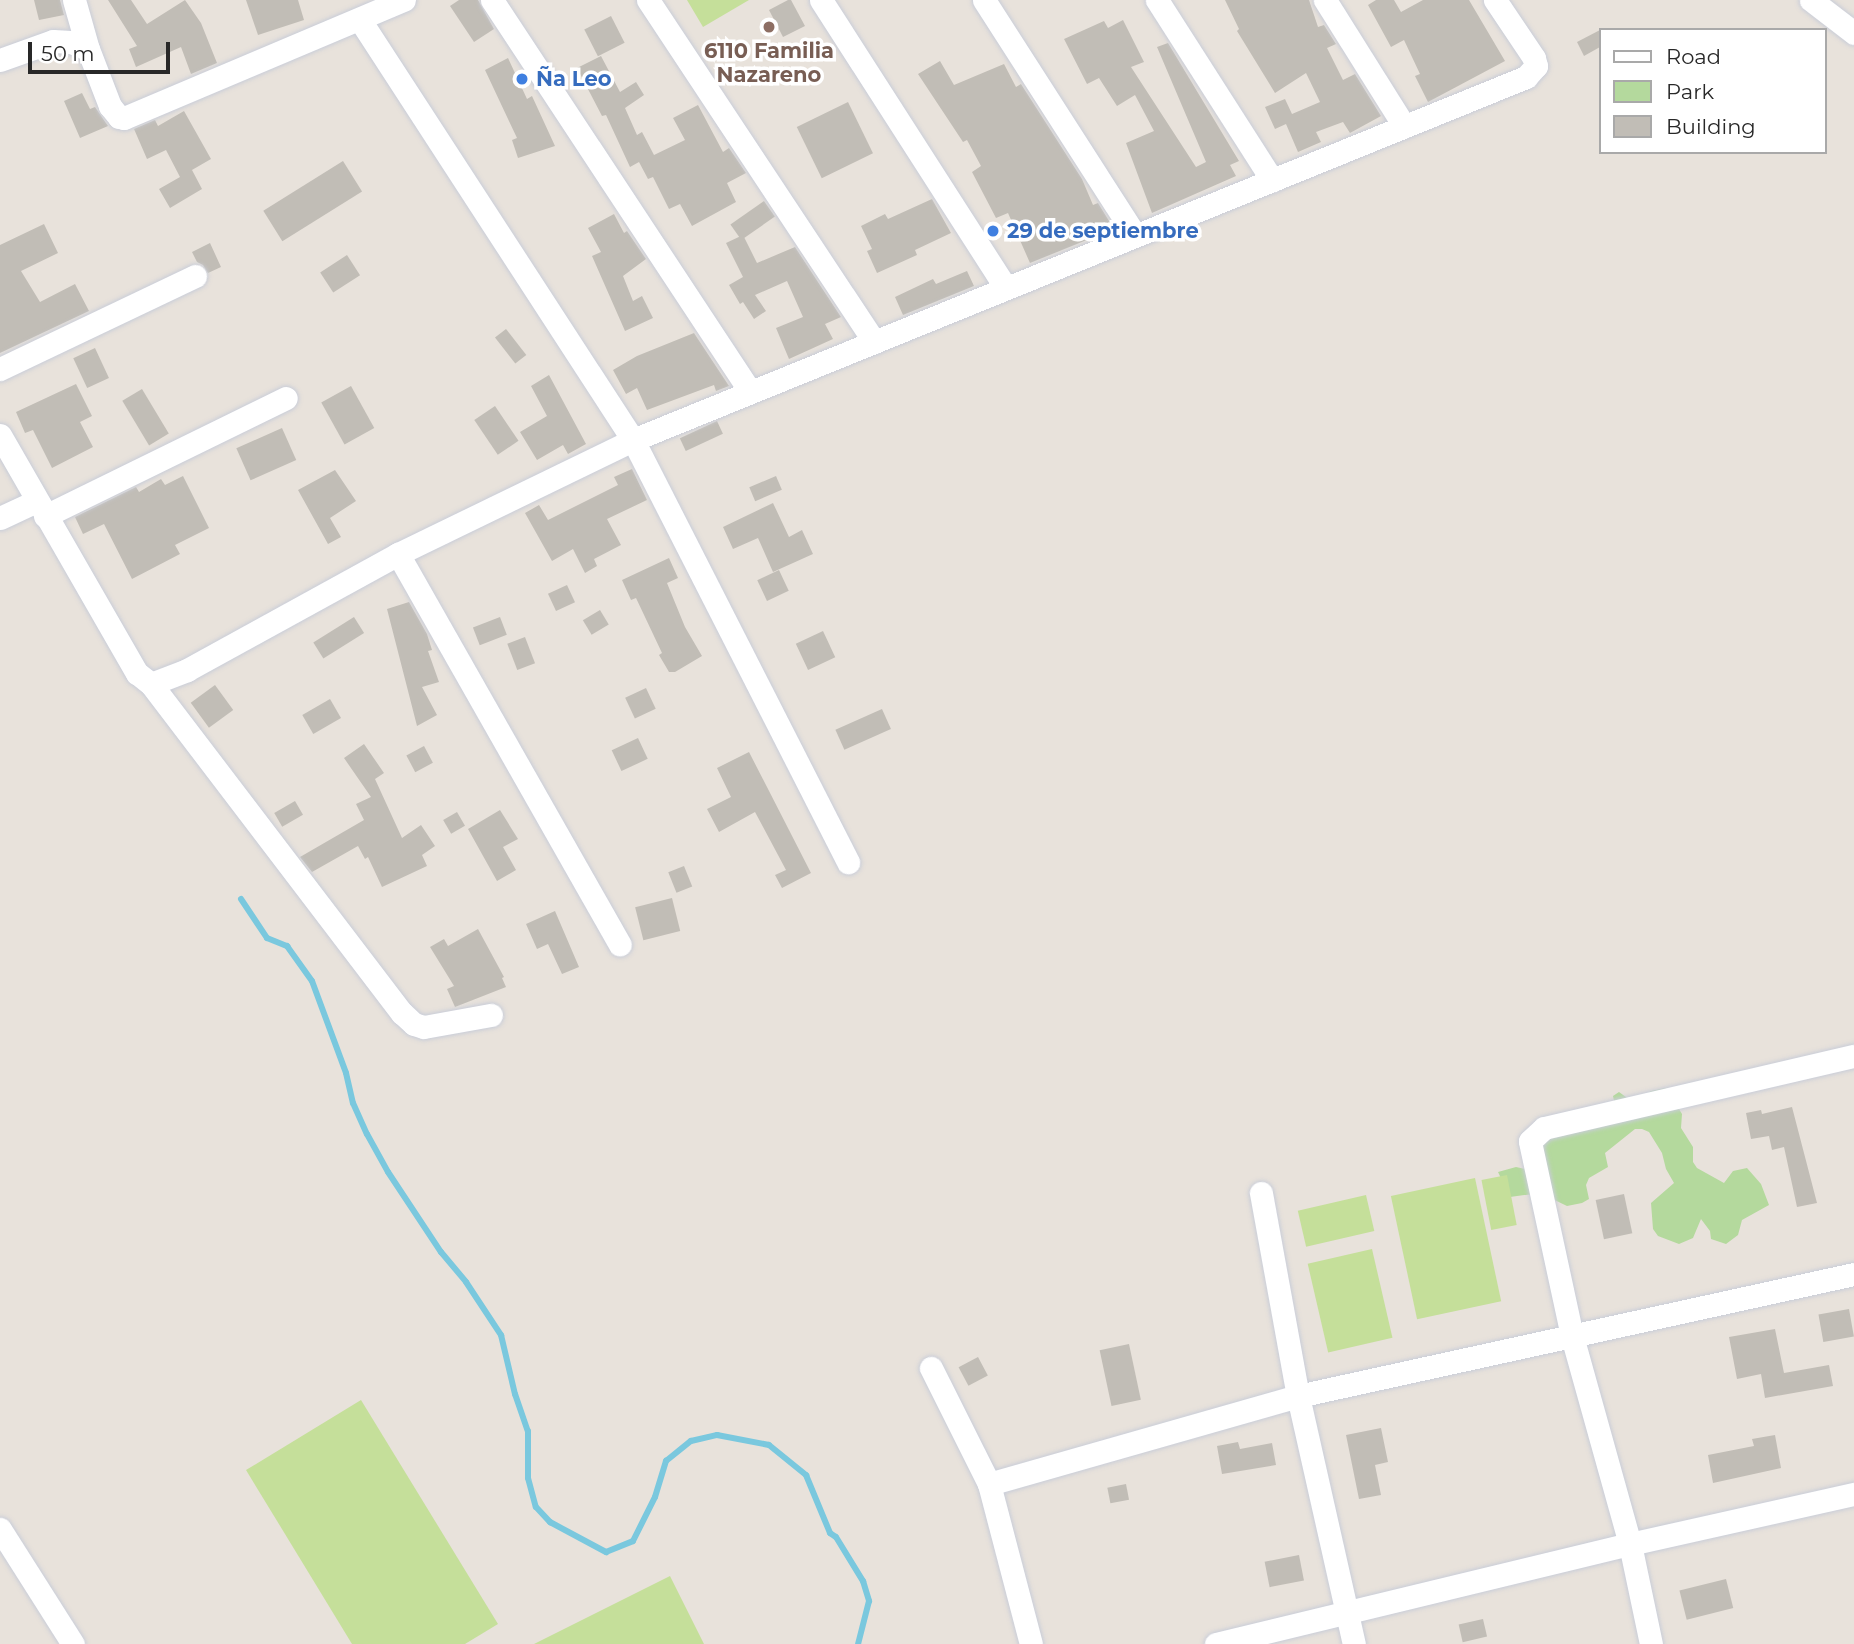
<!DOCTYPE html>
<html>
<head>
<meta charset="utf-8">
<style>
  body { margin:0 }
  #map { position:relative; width:1854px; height:1644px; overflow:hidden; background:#e8e2db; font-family:Montserrat,sans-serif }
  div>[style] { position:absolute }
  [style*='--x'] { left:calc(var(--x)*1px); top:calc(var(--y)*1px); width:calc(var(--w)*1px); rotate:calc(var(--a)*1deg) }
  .green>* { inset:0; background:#b4d99d }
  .pitch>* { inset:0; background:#c5df9a; transform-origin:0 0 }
  .stream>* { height:6px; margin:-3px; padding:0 3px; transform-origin:3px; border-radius:3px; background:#7ac8de }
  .building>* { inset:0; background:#c1bdb6; transform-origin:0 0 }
  .roads { filter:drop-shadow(0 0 2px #c9cdd8) drop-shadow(0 0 2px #c9cdd8) }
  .minor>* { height:23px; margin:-11.5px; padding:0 11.5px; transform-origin:11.5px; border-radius:11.5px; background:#fff }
  .dots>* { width:19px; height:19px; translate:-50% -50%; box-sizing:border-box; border:4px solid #fff; border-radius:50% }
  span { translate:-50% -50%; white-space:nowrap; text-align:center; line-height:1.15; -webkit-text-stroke:7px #fff; paint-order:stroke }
  .education-label { font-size:21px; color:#785e54; font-weight:700 }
  .shop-label { font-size:21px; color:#366cbe; font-weight:700 }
  .left { translate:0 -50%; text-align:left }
  .legend { position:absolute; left:1599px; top:28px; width:228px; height:126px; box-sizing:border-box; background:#fff; border:2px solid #a9a9a9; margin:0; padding:9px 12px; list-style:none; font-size:21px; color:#282828 }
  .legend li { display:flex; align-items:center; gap:14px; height:35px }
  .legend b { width:35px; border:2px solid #a9a9a9 }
  .scale { position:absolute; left:28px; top:42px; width:142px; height:32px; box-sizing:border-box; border:4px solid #282828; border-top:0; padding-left:9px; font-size:21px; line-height:24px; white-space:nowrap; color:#282828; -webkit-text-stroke:5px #fff; paint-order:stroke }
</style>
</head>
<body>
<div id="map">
  <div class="green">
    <i style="clip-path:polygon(1666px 1088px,1682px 1114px,1681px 1128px,1693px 1147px,1693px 1162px,1697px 1168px,1724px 1183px,1733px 1171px,1747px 1168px,1761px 1184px,1769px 1205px,1742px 1220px,1738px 1235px,1726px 1244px,1711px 1239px,1710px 1231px,1701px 1219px,1693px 1238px,1679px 1244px,1658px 1236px,1653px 1229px,1651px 1203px,1674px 1183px,1666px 1169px,1662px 1153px,1649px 1132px,1642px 1129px,1635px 1129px,1605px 1153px,1608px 1167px,1589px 1178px,1586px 1185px,1589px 1199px,1582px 1203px,1567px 1206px,1540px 1193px,1510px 1197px,1498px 1172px,1516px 1167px,1530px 1170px,1534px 1147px,1551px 1131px,1563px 1136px,1616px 1110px,1613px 1096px,1619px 1092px,1630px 1100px,1637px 1100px,1651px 1091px)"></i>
  </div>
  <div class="pitch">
    <i style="clip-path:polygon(687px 0,749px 0,703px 27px)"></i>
    <i style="left:1507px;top:1175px;width:51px;height:26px;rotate:79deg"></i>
    <i style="left:1475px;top:1178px;width:126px;height:86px;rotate:78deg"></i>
    <i style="left:1366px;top:1195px;width:37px;height:70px;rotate:77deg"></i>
    <i style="left:1372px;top:1249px;width:91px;height:66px;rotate:77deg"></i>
    <i style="clip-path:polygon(361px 1400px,498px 1624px,465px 1644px,352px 1644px,246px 1470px)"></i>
    <i style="clip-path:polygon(670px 1576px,704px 1644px,534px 1644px)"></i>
  </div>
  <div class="stream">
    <i style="--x:241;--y:899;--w:47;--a:56.3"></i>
    <i style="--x:267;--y:938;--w:22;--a:22"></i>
    <i style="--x:287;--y:946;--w:43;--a:54.5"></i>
    <i style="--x:312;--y:981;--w:98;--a:69.7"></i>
    <i style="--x:346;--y:1073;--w:31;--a:77"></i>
    <i style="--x:353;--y:1103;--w:34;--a:66"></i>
    <i style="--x:367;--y:1134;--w:43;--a:61.1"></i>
    <i style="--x:388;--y:1172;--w:96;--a:56.5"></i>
    <i style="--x:441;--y:1252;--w:39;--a:50"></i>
    <i style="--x:466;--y:1282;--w:64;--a:56.6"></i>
    <i style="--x:501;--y:1335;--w:61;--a:76.7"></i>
    <i style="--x:515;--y:1394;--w:39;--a:71"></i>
    <i style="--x:528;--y:1431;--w:47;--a:90"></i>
    <i style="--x:528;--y:1478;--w:30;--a:75"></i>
    <i style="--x:536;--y:1507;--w:21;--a:47"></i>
    <i style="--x:550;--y:1522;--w:64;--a:28.2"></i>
    <i style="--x:606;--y:1552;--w:29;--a:-22"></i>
    <i style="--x:633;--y:1541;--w:49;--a:-63.4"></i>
    <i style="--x:655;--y:1497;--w:38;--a:-73"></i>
    <i style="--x:666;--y:1461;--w:32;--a:-39"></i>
    <i style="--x:691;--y:1441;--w:27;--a:-13"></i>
    <i style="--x:717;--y:1435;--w:53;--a:10.9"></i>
    <i style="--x:769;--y:1445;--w:48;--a:39"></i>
    <i style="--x:806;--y:1475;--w:63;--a:67.5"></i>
    <i style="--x:830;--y:1533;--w:7;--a:34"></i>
    <i style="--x:836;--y:1537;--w:52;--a:58.5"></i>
    <i style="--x:863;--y:1581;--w:21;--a:73"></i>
    <i style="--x:869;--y:1601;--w:44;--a:104.3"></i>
  </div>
  <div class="building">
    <i style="clip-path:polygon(34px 0,60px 0,64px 15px,39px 20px)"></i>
    <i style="clip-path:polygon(108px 0,131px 0,147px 24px,185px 0,201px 23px,217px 63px,191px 74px,181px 47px,136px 67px,129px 49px,137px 46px)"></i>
    <i style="clip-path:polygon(246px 0,298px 0,304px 20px,258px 35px)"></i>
    <i style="clip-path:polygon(459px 0,478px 0,494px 29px,474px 42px,450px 6px)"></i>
    <i style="clip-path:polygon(788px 0,791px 0,805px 26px,783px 37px,769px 10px)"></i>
    <i style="clip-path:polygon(1225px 0,1309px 0,1318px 27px,1324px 25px,1336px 44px,1327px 48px,1343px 80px,1355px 74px,1381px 116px,1350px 133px,1343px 122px,1316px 132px,1321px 142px,1298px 152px,1286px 124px,1275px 129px,1265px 107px,1285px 99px,1292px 114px,1320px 102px,1306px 73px,1275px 93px,1237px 31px,1239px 29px)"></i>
    <i style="clip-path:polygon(1376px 0,1394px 0,1401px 12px,1423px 0,1469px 0,1505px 61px,1428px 102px,1415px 76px,1420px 74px,1404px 40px,1391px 47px,1368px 5px)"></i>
    <i style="left:611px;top:16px;width:30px;height:30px;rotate:63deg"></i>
    <i style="clip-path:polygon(1123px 20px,1144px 62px,1131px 67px,1196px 167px,1206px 162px,1157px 47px,1168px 43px,1239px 161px,1230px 165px,1236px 176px,1152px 213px,1126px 143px,1154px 131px,1135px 95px,1117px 106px,1099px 78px,1087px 84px,1064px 39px,1104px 21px,1108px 28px)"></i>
    <i style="clip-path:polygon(1600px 30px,1600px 47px,1584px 56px,1577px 42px)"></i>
    <i style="clip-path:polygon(601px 56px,620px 92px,636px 82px,644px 95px,625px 108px,637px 135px,642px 132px,654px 155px,685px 140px,673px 118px,698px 105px,723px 152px,729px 148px,746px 173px,727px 183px,736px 202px,692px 226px,680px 204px,669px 209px,653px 177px,648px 179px,639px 162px,630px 167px,606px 115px,602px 116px,577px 68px)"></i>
    <i style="clip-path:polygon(508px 58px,527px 99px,532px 96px,555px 146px,518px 158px,512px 140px,517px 138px,485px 70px)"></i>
    <i style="clip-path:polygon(940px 61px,954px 85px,1004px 64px,1016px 87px,1021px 84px,1082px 179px,1093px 205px,1098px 203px,1114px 229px,1030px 263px,1008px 213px,996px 218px,972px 172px,981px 166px,967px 140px,963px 142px,918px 74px)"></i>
    <i style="clip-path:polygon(82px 93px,90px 109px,95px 107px,108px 126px,80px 138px,64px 101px)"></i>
    <i style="left:848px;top:102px;width:57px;height:57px;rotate:64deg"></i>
    <i style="clip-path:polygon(184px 111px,211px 159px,185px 174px,192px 170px,202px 189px,170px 208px,159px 189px,180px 177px,166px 150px,147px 159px,134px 129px,155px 120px,158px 126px)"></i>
    <i style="left:343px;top:161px;width:36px;height:94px;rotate:58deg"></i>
    <i style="clip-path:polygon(932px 199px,951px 233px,915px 250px,917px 255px,877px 273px,867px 251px,872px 249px,861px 226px,885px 214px,888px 219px)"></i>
    <i style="left:764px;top:201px;width:19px;height:41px;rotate:55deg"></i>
    <i style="clip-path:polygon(614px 214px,624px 233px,627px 231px,646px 259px,623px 276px,633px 301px,642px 296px,653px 318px,625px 331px,592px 256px,601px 252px,588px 228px)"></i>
    <i style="clip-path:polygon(44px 224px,58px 253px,21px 271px,40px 302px,75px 284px,89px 311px,0 353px,0 245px)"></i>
    <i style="clip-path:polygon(743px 235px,757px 263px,795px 247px,841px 317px,825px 324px,833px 339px,789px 359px,776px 328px,803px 317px,787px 281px,755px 295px,766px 311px,754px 319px,743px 302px,740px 304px,729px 285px,743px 277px,726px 243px)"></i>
    <i style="clip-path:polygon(210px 243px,221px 267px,208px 273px,203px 265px,197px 262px,192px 252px)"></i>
    <i style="left:347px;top:255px;width:24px;height:32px;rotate:57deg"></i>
    <i style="clip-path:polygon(967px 271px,974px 286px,903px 315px,895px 297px,933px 279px,936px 284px)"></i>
    <i style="left:506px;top:329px;width:33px;height:14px;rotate:52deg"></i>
    <i style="clip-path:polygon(694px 333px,729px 386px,716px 391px,714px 385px,647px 410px,637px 388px,626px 394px,613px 370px,637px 356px)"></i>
    <i style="left:95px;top:348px;width:33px;height:24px;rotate:65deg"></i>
    <i style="clip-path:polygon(549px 375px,586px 444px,568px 454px,563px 445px,537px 460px,520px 432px,547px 416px,531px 386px)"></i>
    <i style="clip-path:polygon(76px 384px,92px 416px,80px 422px,93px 447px,52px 468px,33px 430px,25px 433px,16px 412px)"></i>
    <i style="left:351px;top:386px;width:48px;height:34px;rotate:61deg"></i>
    <i style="left:142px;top:389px;width:52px;height:23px;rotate:59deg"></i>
    <i style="left:495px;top:406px;width:42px;height:25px;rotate:56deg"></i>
    <i style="left:717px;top:421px;width:14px;height:41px;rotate:65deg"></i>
    <i style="left:282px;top:428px;width:35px;height:50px;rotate:66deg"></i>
    <i style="clip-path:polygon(632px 469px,647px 500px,607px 519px,621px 545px,594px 559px,597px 566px,585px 573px,573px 549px,552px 561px,525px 513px,539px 505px,548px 520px,618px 485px,614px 477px)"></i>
    <i style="clip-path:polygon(335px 470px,356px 501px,330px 518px,341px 537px,328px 544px,298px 490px)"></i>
    <i style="clip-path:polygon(183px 476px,209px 528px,175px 545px,180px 554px,132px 579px,104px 524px,83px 534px,75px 517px,136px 487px,139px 492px,161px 479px,165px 485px)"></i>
    <i style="left:776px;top:476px;width:15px;height:29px;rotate:67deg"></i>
    <i style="clip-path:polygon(773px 503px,789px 537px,802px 530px,813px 554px,773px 572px,758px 538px,733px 549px,723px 527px)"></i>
    <i style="clip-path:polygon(669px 558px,678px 578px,667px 583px,685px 627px,702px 656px,675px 672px,669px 672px,659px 655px,662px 653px,636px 598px,631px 600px,622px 580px)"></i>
    <i style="left:779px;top:570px;width:23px;height:24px;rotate:65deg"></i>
    <i style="left:567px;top:585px;width:19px;height:21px;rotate:65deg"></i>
    <i style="clip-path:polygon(409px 602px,427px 634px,432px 650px,428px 651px,439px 682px,422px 687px,437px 715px,417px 726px,387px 609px)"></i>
    <i style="left:600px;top:610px;width:17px;height:20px;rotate:59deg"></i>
    <i style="left:354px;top:617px;width:19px;height:48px;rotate:58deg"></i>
    <i style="left:500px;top:617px;width:19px;height:29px;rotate:69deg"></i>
    <i style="left:823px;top:631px;width:29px;height:30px;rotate:65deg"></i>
    <i style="left:525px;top:637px;width:28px;height:19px;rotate:69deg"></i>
    <i style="left:215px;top:685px;width:31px;height:30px;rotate:54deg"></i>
    <i style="left:646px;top:688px;width:23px;height:23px;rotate:65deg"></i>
    <i style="left:330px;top:699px;width:22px;height:32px;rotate:60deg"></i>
    <i style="left:882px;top:709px;width:22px;height:51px;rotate:66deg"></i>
    <i style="left:638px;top:738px;width:23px;height:29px;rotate:65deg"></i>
    <i style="clip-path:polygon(364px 744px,384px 773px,375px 779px,402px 838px,421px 825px,435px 846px,422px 855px,427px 866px,382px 887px,368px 857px,365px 859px,358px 846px,312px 872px,300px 857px,364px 820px,356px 804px,371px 797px,344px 758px)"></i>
    <i style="left:424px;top:746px;width:19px;height:20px;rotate:62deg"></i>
    <i style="clip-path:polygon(749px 752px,811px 873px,782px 888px,775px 875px,786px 870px,755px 812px,719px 832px,707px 809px,731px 797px,717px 768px)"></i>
    <i style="left:295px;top:801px;width:16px;height:24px;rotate:60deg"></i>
    <i style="clip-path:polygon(500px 810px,518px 839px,503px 847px,516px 870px,497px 881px,468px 829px)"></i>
    <i style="left:457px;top:812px;width:16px;height:16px;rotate:60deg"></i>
    <i style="left:684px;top:866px;width:22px;height:17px;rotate:68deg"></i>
    <i style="left:672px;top:898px;width:34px;height:38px;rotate:76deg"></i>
    <i style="clip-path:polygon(555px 911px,579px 967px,562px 974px,548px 944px,537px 949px,526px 924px)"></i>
    <i style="clip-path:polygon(478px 929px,504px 977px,502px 978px,506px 987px,455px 1007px,447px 989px,454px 986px,430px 947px,444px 939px,448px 946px)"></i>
    <i style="clip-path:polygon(1792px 1107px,1817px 1203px,1797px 1207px,1784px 1147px,1772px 1150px,1769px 1136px,1751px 1139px,1746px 1113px,1761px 1110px,1762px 1114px)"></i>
    <i style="left:1624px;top:1194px;width:40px;height:29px;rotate:78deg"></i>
    <i style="left:1849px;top:1309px;width:28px;height:31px;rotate:80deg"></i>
    <i style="clip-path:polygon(1775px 1329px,1784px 1373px,1829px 1365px,1833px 1386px,1765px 1398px,1761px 1374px,1737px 1379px,1729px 1337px)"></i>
    <i style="left:1129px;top:1344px;width:57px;height:30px;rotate:78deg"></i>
    <i style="left:978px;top:1357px;width:21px;height:22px;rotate:62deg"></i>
    <i style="clip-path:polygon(1381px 1428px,1388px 1462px,1375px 1465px,1381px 1495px,1359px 1499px,1346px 1435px)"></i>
    <i style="clip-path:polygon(1775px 1435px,1781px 1468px,1713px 1483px,1708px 1455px,1754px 1446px,1752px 1439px)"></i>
    <i style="clip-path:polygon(1238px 1442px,1240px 1449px,1272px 1443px,1276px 1465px,1222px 1474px,1217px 1446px)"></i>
    <i style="left:1126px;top:1484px;width:16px;height:19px;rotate:79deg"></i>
    <i style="left:1299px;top:1555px;width:26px;height:35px;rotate:79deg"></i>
    <i style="left:1726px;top:1579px;width:30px;height:48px;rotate:76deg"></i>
    <i style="left:1483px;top:1619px;width:18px;height:25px;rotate:77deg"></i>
  </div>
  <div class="roads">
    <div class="minor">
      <i style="--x:74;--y:0;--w:51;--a:74.1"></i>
      <i style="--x:88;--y:49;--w:61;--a:68.9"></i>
      <i style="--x:110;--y:106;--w:14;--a:51"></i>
      <i style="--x:119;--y:117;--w:5;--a:11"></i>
      <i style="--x:124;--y:118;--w:304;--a:-22.9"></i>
      <i style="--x:492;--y:0;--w:469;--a:56.6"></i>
      <i style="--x:648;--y:0;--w:410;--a:56.5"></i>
      <i style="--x:821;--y:0;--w:342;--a:57.3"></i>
      <i style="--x:984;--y:0;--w:279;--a:57.3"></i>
      <i style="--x:1157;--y:0;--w:214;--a:57.4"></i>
      <i style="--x:1325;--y:0;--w:149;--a:57.9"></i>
      <i style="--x:1811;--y:0;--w:54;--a:37.5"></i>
      <i style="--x:360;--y:20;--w:501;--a:56.98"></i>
      <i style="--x:633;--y:440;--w:474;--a:63"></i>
      <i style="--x:0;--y:60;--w:56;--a:-19.7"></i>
      <i style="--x:53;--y:41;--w:18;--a:3"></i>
      <i style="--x:71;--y:42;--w:18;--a:22"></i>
      <i style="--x:0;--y:369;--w:216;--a:-25.5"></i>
      <i style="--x:0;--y:435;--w:275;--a:60.1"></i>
      <i style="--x:137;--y:673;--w:18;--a:38"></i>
      <i style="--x:151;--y:684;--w:414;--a:52.7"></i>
      <i style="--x:402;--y:1013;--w:16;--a:43"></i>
      <i style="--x:414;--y:1024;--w:10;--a:17"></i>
      <i style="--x:424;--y:1027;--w:68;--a:-10.2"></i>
      <i style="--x:45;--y:516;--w:268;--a:-26.1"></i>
      <i style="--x:0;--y:518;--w:40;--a:-25"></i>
      <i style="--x:398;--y:554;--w:449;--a:60.4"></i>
      <i style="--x:151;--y:684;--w:39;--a:-21"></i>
      <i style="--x:187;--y:670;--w:241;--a:-28.8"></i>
      <i style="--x:398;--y:554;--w:261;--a:-25.9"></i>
      <i style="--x:633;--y:440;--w:964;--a:-22.12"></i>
      <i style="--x:1526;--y:77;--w:15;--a:-48"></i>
      <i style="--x:1536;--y:66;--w:8;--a:-104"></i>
      <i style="--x:1534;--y:58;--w:70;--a:-123.9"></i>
      <i style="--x:1261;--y:1193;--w:206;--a:79.7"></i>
      <i style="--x:1298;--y:1396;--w:254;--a:77.3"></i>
      <i style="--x:931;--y:1368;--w:130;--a:63.4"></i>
      <i style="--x:989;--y:1484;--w:165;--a:75.3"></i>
      <i style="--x:989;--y:1484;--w:321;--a:-15.9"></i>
      <i style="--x:1298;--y:1396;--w:569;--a:-12.38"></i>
      <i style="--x:0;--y:1529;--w:136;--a:57.6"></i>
      <i style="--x:1216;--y:1644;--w:426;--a:-13.6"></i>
      <i style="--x:1630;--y:1544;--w:230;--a:-12.6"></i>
      <i style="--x:1651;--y:1644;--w:102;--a:-101.9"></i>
      <i style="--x:1630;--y:1544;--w:216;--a:-105.6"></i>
      <i style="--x:1572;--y:1336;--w:199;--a:-102.2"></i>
      <i style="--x:1530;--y:1141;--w:19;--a:-43"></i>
      <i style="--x:1544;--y:1128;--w:318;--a:-13.1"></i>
    </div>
  </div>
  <div class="dots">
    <i style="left:769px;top:27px;background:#8d6e63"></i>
    <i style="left:522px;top:79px;background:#3f7fe0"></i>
    <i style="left:993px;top:231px;background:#3f7fe0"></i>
  </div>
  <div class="education-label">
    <span style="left:769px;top:63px">6110 Familia<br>Nazareno</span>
  </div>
  <div class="shop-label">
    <span class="left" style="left:536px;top:79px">Ña Leo</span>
    <span class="left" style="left:1007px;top:231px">29 de septiembre</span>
  </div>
  <ul class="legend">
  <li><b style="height:9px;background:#fff"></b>Road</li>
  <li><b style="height:19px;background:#b4d99d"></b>Park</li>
  <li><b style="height:19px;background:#c1bdb6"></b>Building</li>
  </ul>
  <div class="scale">50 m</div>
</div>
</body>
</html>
